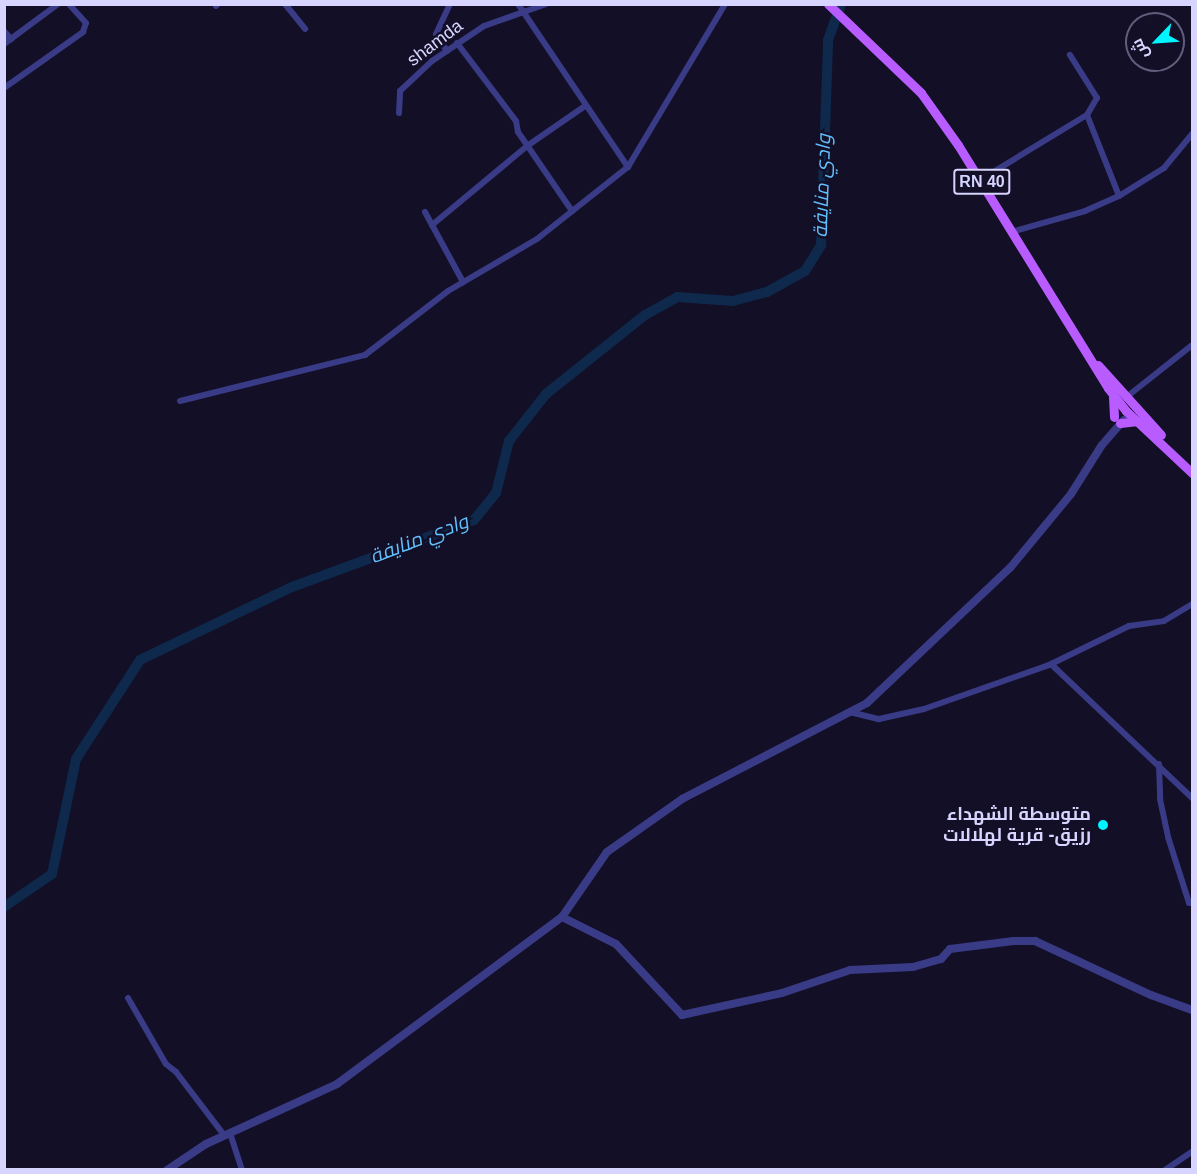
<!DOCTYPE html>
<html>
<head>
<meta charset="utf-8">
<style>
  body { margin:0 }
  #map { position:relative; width:1197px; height:1174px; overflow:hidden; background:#120f27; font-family:Arial,Cairo,sans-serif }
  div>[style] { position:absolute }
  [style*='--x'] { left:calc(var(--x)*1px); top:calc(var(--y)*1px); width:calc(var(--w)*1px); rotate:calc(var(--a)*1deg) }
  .river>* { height:10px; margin:-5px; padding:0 5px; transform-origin:5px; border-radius:5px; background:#0e294c }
  .minor>* { height:6px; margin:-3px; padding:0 3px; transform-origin:3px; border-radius:3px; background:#3a3b86 }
  .tertiary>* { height:8px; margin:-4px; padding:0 4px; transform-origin:4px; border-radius:4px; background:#3a3b86 }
  .primary>* { height:9px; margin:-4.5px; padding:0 4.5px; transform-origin:4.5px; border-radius:4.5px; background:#b85cff }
  .dots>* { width:16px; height:16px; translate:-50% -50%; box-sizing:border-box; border:3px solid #120f27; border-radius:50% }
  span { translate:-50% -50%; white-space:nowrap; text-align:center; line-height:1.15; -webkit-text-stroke:5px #120f27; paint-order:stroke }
  .shield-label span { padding:2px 4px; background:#120f27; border:2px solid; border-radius:4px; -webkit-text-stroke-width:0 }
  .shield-label { font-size:16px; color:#d7d5ff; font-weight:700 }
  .street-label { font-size:18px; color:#d7d5ff }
  .poi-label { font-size:18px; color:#d7d5ff; font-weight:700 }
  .right { translate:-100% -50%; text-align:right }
  .water-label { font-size:20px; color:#63c0ff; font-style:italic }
  .frame { position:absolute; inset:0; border:6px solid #d7d5ff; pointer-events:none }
  .north { position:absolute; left:1125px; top:12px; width:60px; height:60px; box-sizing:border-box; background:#120f27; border:2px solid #615e7d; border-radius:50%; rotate:245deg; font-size:16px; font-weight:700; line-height:24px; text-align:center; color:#d7d5ff }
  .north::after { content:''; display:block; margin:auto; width:21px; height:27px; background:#01f5ff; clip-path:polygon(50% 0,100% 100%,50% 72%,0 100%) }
</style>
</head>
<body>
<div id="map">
  <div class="river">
    <i style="--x:4;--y:907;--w:58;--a:-34.5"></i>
    <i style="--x:52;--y:874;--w:117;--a:-78.2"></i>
    <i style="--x:76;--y:759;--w:118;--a:-57.1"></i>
    <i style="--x:140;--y:660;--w:169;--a:-25.7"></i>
    <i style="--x:292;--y:587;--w:194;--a:-20.2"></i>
    <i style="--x:474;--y:520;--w:35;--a:-51"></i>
    <i style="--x:496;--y:493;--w:54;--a:-76"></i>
    <i style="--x:509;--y:441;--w:60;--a:-51.8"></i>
    <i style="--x:546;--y:394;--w:127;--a:-38.6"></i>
    <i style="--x:645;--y:315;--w:37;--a:-29"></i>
    <i style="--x:677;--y:297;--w:56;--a:4.1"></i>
    <i style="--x:733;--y:301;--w:35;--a:-15"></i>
    <i style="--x:767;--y:292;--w:43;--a:-28.9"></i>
    <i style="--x:805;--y:271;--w:31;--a:-58"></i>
    <i style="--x:821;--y:245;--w:205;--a:-88"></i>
    <i style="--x:828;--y:40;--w:38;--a:-70"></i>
  </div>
  <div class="minor">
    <i style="--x:285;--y:4;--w:32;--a:51"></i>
    <i style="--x:518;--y:4;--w:197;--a:56"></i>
    <i style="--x:216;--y:6;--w:3;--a:-45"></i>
    <i style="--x:4;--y:31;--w:11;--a:49"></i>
    <i style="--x:457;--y:43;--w:98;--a:52.9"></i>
    <i style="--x:516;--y:121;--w:11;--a:80"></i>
    <i style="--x:518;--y:132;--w:96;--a:55.6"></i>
    <i style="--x:4;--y:44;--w:67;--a:-36.5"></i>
    <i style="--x:447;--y:51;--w:20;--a:-123"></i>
    <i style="--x:436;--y:34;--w:33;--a:-65"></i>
    <i style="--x:4;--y:88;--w:97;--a:-35.3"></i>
    <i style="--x:83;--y:32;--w:9;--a:-72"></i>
    <i style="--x:86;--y:23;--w:25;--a:-132"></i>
    <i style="--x:399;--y:113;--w:22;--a:-87"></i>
    <i style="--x:400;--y:91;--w:44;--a:-43.2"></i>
    <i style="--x:432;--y:61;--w:63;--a:-33.9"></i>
    <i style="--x:484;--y:26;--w:66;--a:-19.5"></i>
    <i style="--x:1087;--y:115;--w:87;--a:68.4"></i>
    <i style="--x:980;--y:180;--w:125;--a:-31.3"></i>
    <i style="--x:1087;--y:115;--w:20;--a:-60"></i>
    <i style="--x:1097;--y:98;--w:51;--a:-122.1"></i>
    <i style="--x:425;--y:212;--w:80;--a:61.5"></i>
    <i style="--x:432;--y:225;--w:124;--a:-39.7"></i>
    <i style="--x:527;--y:146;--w:70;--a:-34.6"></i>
    <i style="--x:1011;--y:232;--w:77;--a:-15.8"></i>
    <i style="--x:1085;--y:211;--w:37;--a:-24"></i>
    <i style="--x:1119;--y:196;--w:53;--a:-31.9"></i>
    <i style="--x:1164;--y:168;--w:44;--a:-50.5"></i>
    <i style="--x:1129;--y:395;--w:80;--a:-38.4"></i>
    <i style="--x:180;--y:401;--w:191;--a:-14"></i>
    <i style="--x:365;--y:355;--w:105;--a:-37.6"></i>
    <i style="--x:448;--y:291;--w:103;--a:-30.3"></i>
    <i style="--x:537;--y:239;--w:116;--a:-38.4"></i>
    <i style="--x:628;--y:167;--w:190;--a:-59.2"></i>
    <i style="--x:1051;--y:664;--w:195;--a:43.5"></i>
    <i style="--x:850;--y:712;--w:30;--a:14"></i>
    <i style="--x:879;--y:719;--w:46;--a:-12.5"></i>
    <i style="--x:924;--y:709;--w:133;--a:-19.4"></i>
    <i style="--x:1049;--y:665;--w:89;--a:-26"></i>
    <i style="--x:1129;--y:626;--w:35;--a:-8"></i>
    <i style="--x:1164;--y:621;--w:33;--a:-31"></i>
    <i style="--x:1159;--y:764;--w:35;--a:88"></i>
    <i style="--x:1160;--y:799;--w:39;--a:78"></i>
    <i style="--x:1168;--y:837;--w:69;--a:72.3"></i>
    <i style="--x:1189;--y:903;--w:3;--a:0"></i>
    <i style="--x:128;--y:998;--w:76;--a:60.1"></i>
    <i style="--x:166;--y:1064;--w:13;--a:39"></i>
    <i style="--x:176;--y:1072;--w:79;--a:52.7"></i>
    <i style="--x:230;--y:1133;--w:39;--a:72"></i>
    <i style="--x:1165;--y:1170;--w:32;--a:-34"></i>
  </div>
  <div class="tertiary">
    <i style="--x:562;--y:917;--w:60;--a:26.6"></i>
    <i style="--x:616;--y:944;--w:97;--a:47.1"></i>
    <i style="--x:682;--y:1015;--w:102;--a:-12.4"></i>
    <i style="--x:782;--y:993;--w:72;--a:-18.7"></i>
    <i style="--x:850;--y:970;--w:63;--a:-2.7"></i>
    <i style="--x:913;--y:967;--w:29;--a:-16"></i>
    <i style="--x:941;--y:959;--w:13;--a:-48"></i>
    <i style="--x:950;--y:949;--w:64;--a:-7.1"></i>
    <i style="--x:1014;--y:941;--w:21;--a:0"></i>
    <i style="--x:1035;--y:941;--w:128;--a:25"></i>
    <i style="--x:1151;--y:995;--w:44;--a:20.1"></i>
    <i style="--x:167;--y:1170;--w:47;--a:-33.7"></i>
    <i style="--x:206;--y:1144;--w:144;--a:-24.6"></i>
    <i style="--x:337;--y:1084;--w:280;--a:-36.6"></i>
    <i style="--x:562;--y:917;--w:79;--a:-55.3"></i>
    <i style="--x:607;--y:852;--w:92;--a:-35.2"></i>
    <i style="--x:682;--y:799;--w:208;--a:-27.4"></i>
    <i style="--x:867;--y:703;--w:197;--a:-43.4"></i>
    <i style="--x:1010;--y:568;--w:96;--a:-50.5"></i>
    <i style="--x:1071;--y:494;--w:58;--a:-57.7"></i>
    <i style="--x:1102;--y:445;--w:33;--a:-49"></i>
  </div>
  <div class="primary">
    <i style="--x:828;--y:4;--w:129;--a:43.7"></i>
    <i style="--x:921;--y:93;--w:64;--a:54.6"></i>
    <i style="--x:958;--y:145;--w:286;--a:58.3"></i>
    <i style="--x:1108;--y:388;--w:29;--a:52"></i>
    <i style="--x:1126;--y:411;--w:91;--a:43.2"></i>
    <i style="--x:1098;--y:365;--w:94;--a:48"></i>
    <i style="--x:1113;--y:397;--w:20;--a:87"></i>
    <i style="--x:1120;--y:423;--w:18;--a:-6"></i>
  </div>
  <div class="dots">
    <i style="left:1103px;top:825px;background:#01f5ff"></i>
  </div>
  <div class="shield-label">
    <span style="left:982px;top:182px">RN 40</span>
  </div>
  <div class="street-label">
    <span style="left:435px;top:43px;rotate:-37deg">shamda</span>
  </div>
  <div class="poi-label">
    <span class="right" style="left:1091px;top:825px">متوسطة الشهداء<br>رزيق- قرية لهلالات</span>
  </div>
  <div class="water-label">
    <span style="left:822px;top:186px;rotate:-88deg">وادي منايفة</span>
    <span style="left:419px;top:539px;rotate:-21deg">وادي منايفة</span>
  </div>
  <div class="frame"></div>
  <div class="north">ش</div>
</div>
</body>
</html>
